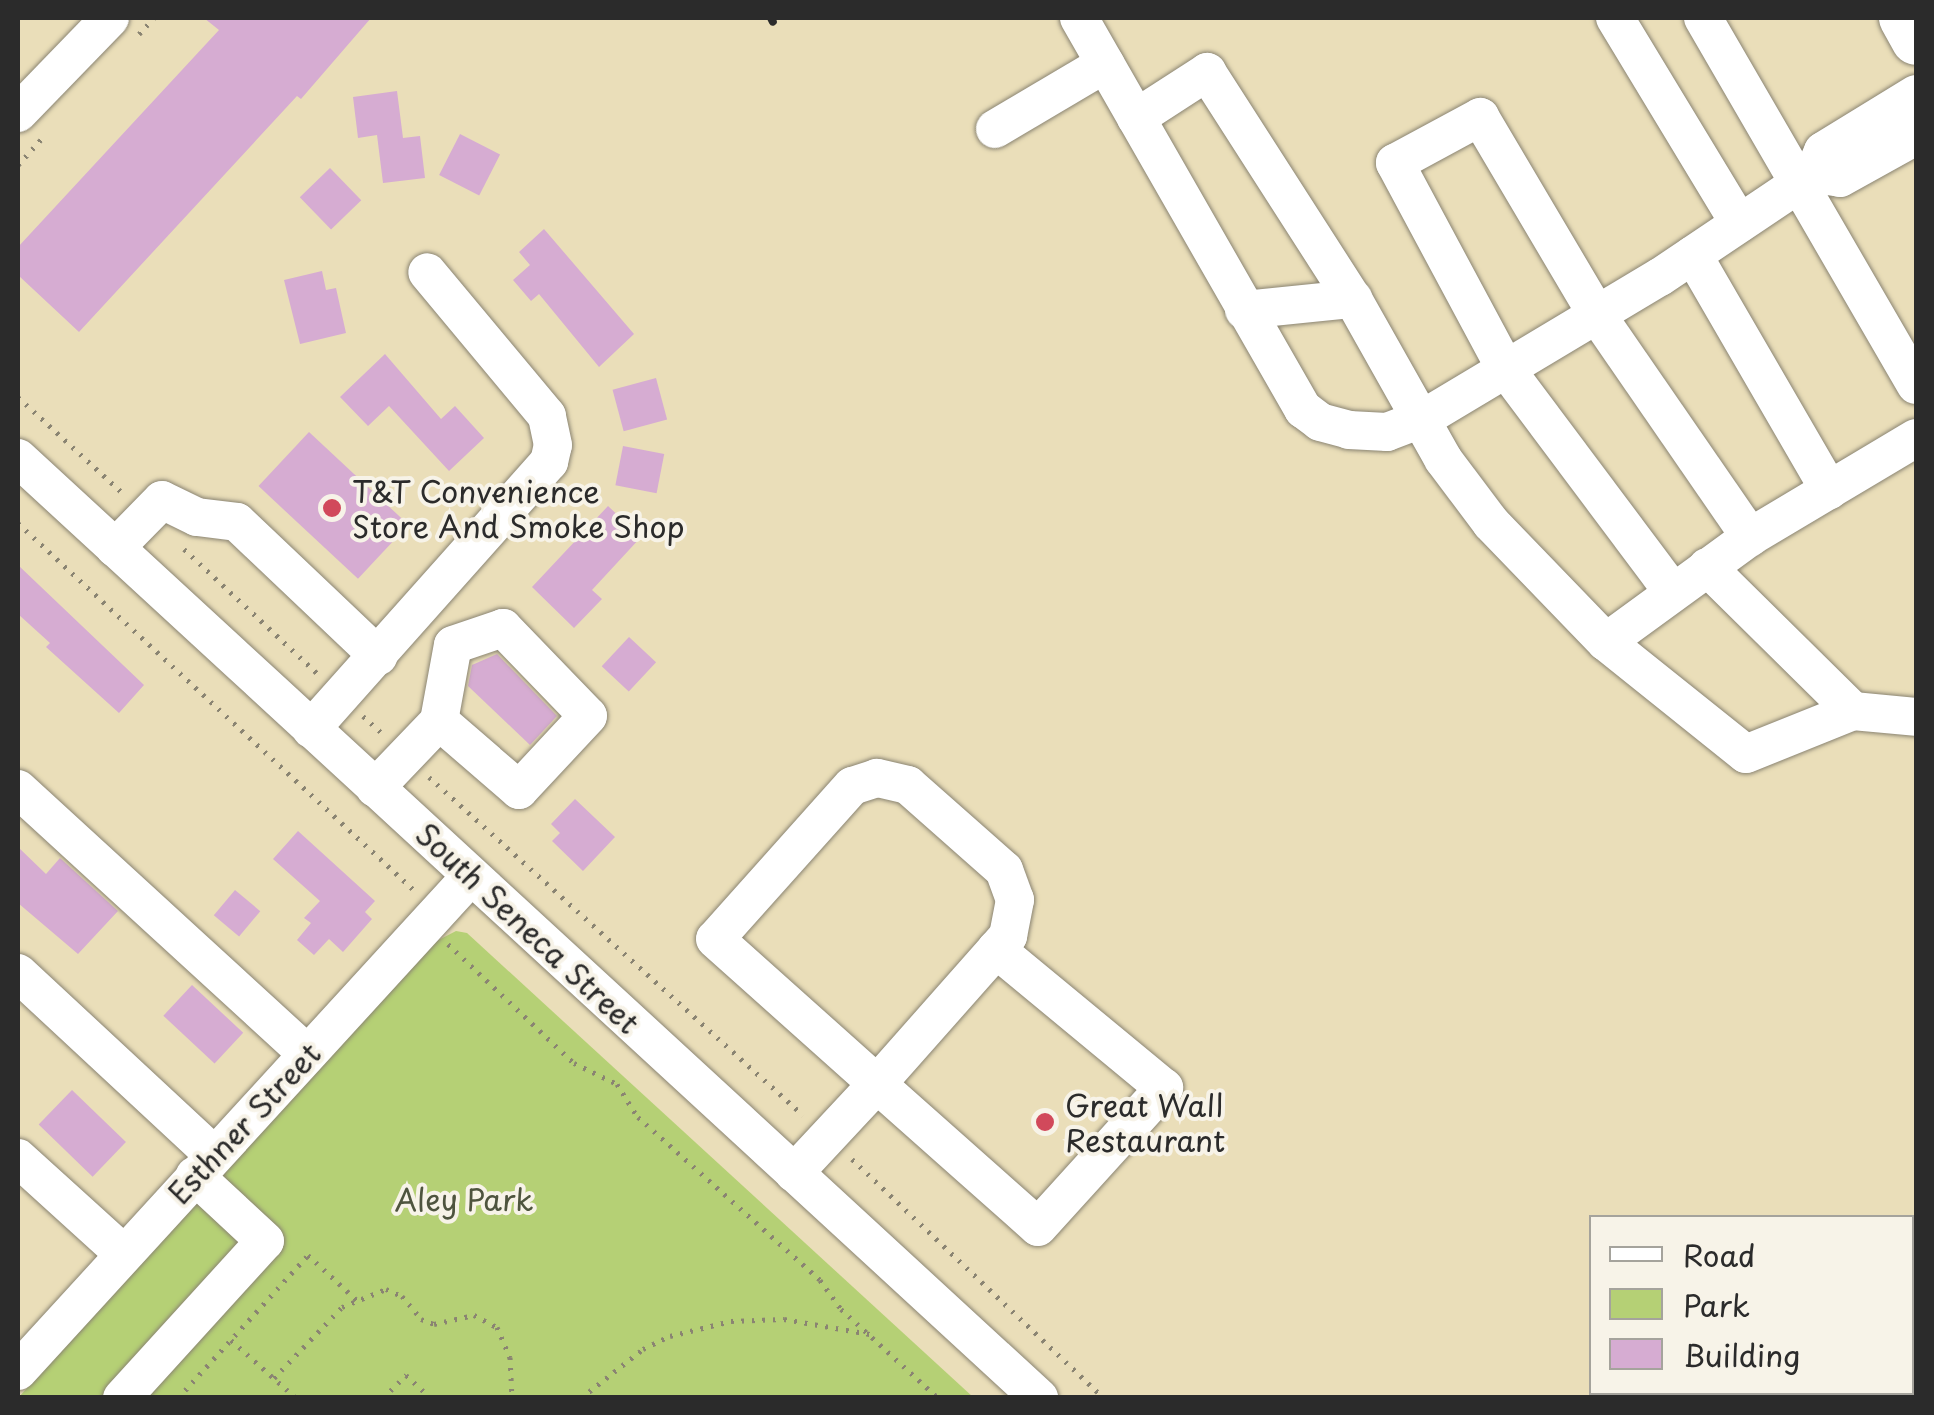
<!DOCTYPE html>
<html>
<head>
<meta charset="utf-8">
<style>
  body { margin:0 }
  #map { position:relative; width:1934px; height:1415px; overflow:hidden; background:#eadeb9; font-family:"Playpen Sans",sans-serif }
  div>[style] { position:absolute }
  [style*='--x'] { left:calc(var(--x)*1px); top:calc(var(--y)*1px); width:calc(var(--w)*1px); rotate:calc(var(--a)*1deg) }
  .green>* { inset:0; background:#b5d075 }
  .building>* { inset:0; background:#d6acd2; transform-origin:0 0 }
  .path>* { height:5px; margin-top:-2.5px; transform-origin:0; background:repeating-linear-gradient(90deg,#8a8472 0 2.5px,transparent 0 10.5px) }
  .roads { filter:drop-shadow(0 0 2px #8a8472) drop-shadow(0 0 2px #8a8472) }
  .minor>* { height:38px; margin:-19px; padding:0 19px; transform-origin:19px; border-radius:19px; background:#fff }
  .major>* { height:48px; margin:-24px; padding:0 24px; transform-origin:24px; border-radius:24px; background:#fff }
  .rail>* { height:8px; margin:-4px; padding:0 4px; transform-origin:4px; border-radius:4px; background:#2b2b2b }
  .dots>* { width:28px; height:28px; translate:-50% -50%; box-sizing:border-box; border:5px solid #f7f3e8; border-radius:50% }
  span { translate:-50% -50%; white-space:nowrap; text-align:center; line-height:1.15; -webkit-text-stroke:8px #f7f3e8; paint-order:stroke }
  .poi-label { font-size:30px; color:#2b2b2b }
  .left { translate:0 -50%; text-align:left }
  .street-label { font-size:30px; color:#2b2b2b }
  .park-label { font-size:30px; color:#4e543e }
  .frame { position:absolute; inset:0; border:20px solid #2b2b2b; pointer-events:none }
  .legend { position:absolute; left:1589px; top:1215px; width:325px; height:180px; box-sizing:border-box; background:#f7f3e8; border:2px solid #a5a39c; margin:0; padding:12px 18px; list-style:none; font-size:30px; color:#2b2b2b }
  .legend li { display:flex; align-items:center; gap:20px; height:50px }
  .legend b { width:50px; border:2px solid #a5a39c }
</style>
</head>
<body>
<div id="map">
  <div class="green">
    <i style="clip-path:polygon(456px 931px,467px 933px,973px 1397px,18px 1398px,427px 946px)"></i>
  </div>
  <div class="building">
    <i style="clip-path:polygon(204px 18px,371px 18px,301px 99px,297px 96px,79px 332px,18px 275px,18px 247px,219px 30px)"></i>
    <i style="clip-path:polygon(397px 91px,403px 138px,420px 136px,425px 178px,383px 183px,377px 135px,358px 138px,353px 97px)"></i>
    <i style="left:460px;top:134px;width:45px;height:46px;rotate:27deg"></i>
    <i style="left:330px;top:168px;width:45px;height:42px;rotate:46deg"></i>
    <i style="clip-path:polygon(544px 229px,634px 334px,599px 367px,539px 294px,531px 301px,513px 280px,530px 265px,519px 252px)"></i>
    <i style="clip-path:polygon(322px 271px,326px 290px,336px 288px,346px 333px,300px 344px,284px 280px)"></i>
    <i style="clip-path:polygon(385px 354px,441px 419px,455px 406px,484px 438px,449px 471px,389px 406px,368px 426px,340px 397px)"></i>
    <i style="left:656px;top:378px;width:43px;height:45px;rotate:75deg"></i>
    <i style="left:309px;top:432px;width:136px;height:74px;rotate:43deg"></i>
    <i style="left:623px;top:446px;width:42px;height:40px;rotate:11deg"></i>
    <i style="clip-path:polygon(608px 506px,641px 537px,592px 590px,602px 599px,574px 628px,532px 587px)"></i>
    <i style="clip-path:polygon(18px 565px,144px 685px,119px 713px,46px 647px,50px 643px,18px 614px)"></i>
    <i style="left:629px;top:637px;width:37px;height:40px;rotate:43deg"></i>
    <i style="clip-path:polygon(497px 654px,557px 716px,530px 745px,468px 686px,472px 665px)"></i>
    <i style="clip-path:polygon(575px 799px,615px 837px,583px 871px,552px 841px,560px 833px,551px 824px)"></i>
    <i style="clip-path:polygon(298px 831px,375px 901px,365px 912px,372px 919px,343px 952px,329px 939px,314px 955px,297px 940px,311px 923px,304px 918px,320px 901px,273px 859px)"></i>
    <i style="clip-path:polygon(18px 847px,46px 874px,60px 858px,118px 911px,78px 954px,18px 903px)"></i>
    <i style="left:235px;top:890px;width:33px;height:33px;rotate:40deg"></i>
    <i style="left:192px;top:985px;width:70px;height:42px;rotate:43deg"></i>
    <i style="left:72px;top:1090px;width:75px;height:48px;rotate:44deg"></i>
  </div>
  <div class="path">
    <i style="--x:139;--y:34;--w:22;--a:-47"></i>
    <i style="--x:18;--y:165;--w:38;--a:-48"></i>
    <i style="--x:18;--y:397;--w:144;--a:42.5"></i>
    <i style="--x:18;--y:523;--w:543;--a:42.83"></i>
    <i style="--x:184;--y:549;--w:183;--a:43"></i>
    <i style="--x:363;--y:716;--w:28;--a:42"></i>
    <i style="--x:429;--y:777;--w:504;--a:42.11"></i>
    <i style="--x:448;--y:944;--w:173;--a:43.4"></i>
    <i style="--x:574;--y:1063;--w:48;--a:26"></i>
    <i style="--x:617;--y:1084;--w:39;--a:58"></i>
    <i style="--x:638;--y:1117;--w:244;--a:41.8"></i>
    <i style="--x:820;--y:1280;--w:36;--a:54"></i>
    <i style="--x:841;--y:1309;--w:132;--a:42.5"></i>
    <i style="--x:852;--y:1159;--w:347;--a:43.5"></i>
    <i style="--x:231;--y:1340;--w:87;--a:41.7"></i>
    <i style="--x:274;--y:1378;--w:98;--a:-46.2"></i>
    <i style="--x:342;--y:1307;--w:48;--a:-22.2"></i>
    <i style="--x:386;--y:1289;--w:17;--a:24"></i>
    <i style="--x:402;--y:1296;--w:30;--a:50"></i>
    <i style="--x:421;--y:1319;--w:14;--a:21"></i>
    <i style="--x:434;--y:1324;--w:41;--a:-12.7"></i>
    <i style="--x:474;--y:1315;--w:26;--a:28"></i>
    <i style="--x:497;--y:1327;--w:33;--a:67"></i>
    <i style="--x:510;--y:1357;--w:41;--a:87.2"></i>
    <i style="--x:178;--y:1398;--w:193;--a:-47.7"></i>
    <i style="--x:308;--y:1255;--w:69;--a:42.7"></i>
    <i style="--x:383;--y:1398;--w:33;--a:-45"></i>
    <i style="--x:406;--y:1375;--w:34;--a:43"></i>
    <i style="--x:581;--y:1398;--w:79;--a:-38.3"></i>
    <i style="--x:643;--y:1349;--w:30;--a:-26"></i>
    <i style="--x:670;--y:1336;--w:63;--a:-13.8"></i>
    <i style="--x:731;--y:1321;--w:53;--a:-2.2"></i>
    <i style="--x:784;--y:1319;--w:87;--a:9.9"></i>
  </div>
  <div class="roads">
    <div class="minor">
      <i style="--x:1079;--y:18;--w:451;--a:60.2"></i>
      <i style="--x:1303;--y:409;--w:21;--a:37"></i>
      <i style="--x:1320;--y:422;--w:30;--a:15"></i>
      <i style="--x:1349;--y:430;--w:38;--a:3"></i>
      <i style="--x:1387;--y:432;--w:40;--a:-21"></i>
      <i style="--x:1424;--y:418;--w:275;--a:-30.9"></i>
      <i style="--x:1660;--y:277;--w:184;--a:-33.9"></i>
      <i style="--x:1615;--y:18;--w:240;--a:58.8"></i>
      <i style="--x:1703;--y:18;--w:424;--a:59.9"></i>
      <i style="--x:1916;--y:94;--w:109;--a:148.5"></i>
      <i style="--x:1823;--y:151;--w:25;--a:113"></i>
      <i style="--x:1813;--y:174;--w:27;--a:8"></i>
      <i style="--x:1840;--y:178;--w:87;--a:-28.9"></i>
      <i style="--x:18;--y:113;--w:132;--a:-45.9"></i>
      <i style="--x:1136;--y:118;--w:85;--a:-32.9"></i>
      <i style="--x:1207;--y:72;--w:270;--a:57.3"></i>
      <i style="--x:1353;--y:299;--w:184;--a:60.6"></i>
      <i style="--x:1443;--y:459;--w:80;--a:53.1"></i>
      <i style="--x:1491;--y:523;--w:165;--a:46"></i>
      <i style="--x:1606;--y:642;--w:178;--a:-36.1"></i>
      <i style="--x:1750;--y:537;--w:193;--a:-30.8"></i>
      <i style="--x:995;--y:129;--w:128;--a:-30.6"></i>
      <i style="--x:1693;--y:255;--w:272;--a:59.9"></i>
      <i style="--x:1244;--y:310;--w:110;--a:-5.8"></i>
      <i style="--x:18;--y:458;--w:1388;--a:42.63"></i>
      <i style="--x:115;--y:548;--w:67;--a:-45.6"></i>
      <i style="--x:162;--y:500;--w:39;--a:26"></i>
      <i style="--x:197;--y:517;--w:40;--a:7.1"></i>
      <i style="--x:237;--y:522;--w:195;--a:43.5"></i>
      <i style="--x:1707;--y:567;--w:205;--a:44.6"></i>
      <i style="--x:1672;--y:591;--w:279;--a:-126.8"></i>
      <i style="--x:1505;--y:368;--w:233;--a:-118.2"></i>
      <i style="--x:1395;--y:163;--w:97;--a:-28.4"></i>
      <i style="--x:1480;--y:117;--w:230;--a:59.4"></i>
      <i style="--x:1597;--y:315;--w:270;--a:55.4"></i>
      <i style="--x:1606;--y:642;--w:179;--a:38.7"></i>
      <i style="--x:1746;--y:754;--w:115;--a:-21.9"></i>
      <i style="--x:1853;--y:711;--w:63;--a:5.4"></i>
      <i style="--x:311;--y:729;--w:358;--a:-48.3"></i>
      <i style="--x:549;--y:462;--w:17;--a:-77"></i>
      <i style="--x:553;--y:445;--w:30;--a:-102"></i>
      <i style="--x:547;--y:416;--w:187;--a:-129.8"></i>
      <i style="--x:375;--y:788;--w:93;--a:-46.3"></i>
      <i style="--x:439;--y:721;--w:77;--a:-79.6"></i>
      <i style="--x:453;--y:645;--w:53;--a:-18.8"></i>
      <i style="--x:503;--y:628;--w:122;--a:46"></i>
      <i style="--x:588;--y:716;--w:101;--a:133"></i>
      <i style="--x:519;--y:790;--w:106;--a:-139.2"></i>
      <i style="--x:18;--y:789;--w:392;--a:42.5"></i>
      <i style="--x:18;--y:973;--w:267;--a:42.9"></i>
      <i style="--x:18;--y:1158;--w:143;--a:42.2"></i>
      <i style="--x:794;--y:1173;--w:122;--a:-47"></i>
      <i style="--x:877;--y:1084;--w:198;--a:-48.5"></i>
      <i style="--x:1008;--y:936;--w:37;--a:-79"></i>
      <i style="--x:1015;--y:900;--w:32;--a:-110"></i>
      <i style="--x:1004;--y:870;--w:128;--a:-138.5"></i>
      <i style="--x:908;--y:785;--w:32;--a:-167"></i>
      <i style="--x:877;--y:778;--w:26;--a:162"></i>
      <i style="--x:852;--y:786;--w:205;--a:131.8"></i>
      <i style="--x:715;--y:939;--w:217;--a:41.8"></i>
      <i style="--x:877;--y:1084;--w:215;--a:41.6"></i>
      <i style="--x:1038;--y:1227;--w:188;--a:-47.8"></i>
      <i style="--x:1164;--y:1088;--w:218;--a:-140.4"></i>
      <i style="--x:18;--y:1371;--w:671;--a:-47.54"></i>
      <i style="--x:122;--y:1398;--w:212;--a:-47.7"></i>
      <i style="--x:265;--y:1241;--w:96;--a:-137.1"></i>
    </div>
    <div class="major">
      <i style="--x:1903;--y:18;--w:26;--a:61"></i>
    </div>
  </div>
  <div class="rail">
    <i style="--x:771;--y:18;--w:4;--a:63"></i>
  </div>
  <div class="dots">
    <i style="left:332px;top:508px;background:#d1495b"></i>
    <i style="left:1045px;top:1122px;background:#d1495b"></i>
  </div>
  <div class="poi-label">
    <span class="left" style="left:352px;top:508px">T&amp;T Convenience<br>Store And Smoke Shop</span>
    <span class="left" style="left:1065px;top:1122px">Great Wall<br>Restaurant</span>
  </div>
  <div class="street-label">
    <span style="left:528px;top:928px;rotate:43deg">South Seneca Street</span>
    <span style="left:244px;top:1123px;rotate:-47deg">Esthner Street</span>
  </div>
  <div class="park-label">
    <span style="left:464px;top:1199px">Aley Park</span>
  </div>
  <div class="frame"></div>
  <ul class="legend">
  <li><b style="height:12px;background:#fff"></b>Road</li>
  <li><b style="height:28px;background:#b5d075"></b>Park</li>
  <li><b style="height:28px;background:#d6acd2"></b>Building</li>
  </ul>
</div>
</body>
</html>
